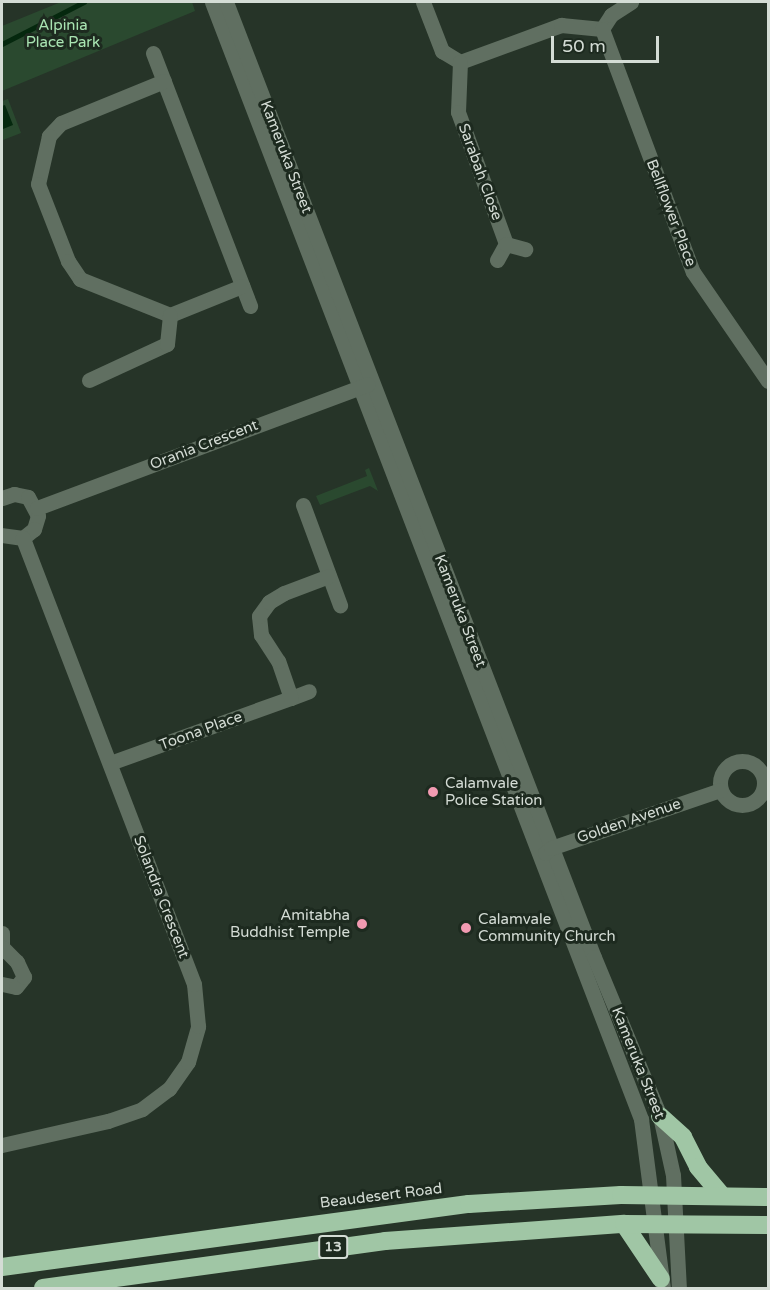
<!DOCTYPE html>
<html>
<head>
<meta charset="utf-8">
<style>
  body { margin:0 }
  #map { position:relative; width:770px; height:1290px; overflow:hidden; background:#263428; font-family:"Varela Round",sans-serif }
  div>[style] { position:absolute }
  [style*='--x'] { left:calc(var(--x)*1px); top:calc(var(--y)*1px); width:calc(var(--w)*1px); rotate:calc(var(--a)*1deg) }
  .green>* { inset:0; background:#2a492f }
  .water>* { inset:0; background:#05280e }
  .stream>* { height:4.5px; margin:-2.25px; padding:0 2.25px; transform-origin:2.25px; border-radius:2.25px; background:#05280e }
  .minor>* { height:15px; margin:-7.5px; padding:0 7.5px; transform-origin:7.5px; border-radius:7.5px; background:#606f61 }
  .minor>.ring { margin:-7.5px; padding:0; box-sizing:content-box; background:none; border:15px solid #606f61; border-radius:50% }
  .highway>* { height:18px; margin:-9px; padding:0 9px; transform-origin:9px; border-radius:9px; background:#a0c6a5 }
  .dots>* { width:16px; height:16px; translate:-50% -50%; box-sizing:border-box; border:3px solid #1d2a1f; border-radius:50% }
  span { translate:-50% -50%; white-space:nowrap; text-align:center; line-height:1.15; -webkit-text-stroke:6px #1d2a1f; paint-order:stroke }
  .shield-label span { padding:2px 4px; background:#1d2a1f; border:2px solid; border-radius:4px; -webkit-text-stroke-width:0 }
  .shield-label { font-size:14px; color:#d4dcd5; font-weight:700 }
  .park-label { font-size:15px; color:#a9e4b2 }
  .street-label { font-size:15px; color:#d4dcd5 }
  .poi-label { font-size:15px; color:#d4dcd5 }
  .left { translate:0 -50%; text-align:left }
  .right { translate:-100% -50%; text-align:right }
  .frame { position:absolute; inset:0; border:3px solid #d4dcd5; pointer-events:none }
  .scale { position:absolute; left:551px; top:36px; width:108px; height:27px; box-sizing:border-box; border:3px solid #d4dcd5; border-top:0; padding-left:8px; font-size:18px; line-height:21px; white-space:nowrap; color:#d4dcd5; -webkit-text-stroke:4px #1d2a1f; paint-order:stroke }
</style>
</head>
<body>
<div id="map">
  <div class="green">
    <i style="clip-path:polygon(61px 2px,192px 2px,195px 11px,2px 91px,2px 26px)"></i>
    <i style="clip-path:polygon(8px 99px,21px 133px,3px 140px,2px 101px)"></i>
    <i style="clip-path:polygon(369px 468px,378px 491px,370px 486px,320px 505px,316px 496px,367px 476px,365px 470px)"></i>
  </div>
  <div class="water">
    <i style="clip-path:polygon(5px 105px,13px 125px,3px 129px,2px 106px)"></i>
  </div>
  <div class="stream">
    <i style="--x:2;--y:44;--w:92;--a:-27.1"></i>
  </div>
  <div class="minor">
    <i style="--x:212;--y:2;--w:1197;--a:68.99"></i>
    <i style="--x:641;--y:1119;--w:170;--a:82.6"></i>
    <i style="--x:226;--y:2;--w:1023;--a:68.93"></i>
    <i style="--x:594;--y:957;--w:172;--a:67.5"></i>
    <i style="--x:660;--y:1116;--w:60;--a:77.6"></i>
    <i style="--x:673;--y:1175;--w:113;--a:87"></i>
    <i style="--x:423;--y:2;--w:53;--a:68.8"></i>
    <i style="--x:442;--y:51;--w:21;--a:31"></i>
    <i style="--x:460;--y:62;--w:108;--a:-20.1"></i>
    <i style="--x:561;--y:25;--w:41;--a:5.6"></i>
    <i style="--x:602;--y:29;--w:17;--a:-57"></i>
    <i style="--x:611;--y:15;--w:24;--a:-33"></i>
    <i style="--x:602;--y:29;--w:259;--a:69.5"></i>
    <i style="--x:693;--y:272;--w:132;--a:55.5"></i>
    <i style="--x:153;--y:53;--w:271;--a:69"></i>
    <i style="--x:460;--y:62;--w:50;--a:92.3"></i>
    <i style="--x:458;--y:112;--w:140;--a:70"></i>
    <i style="--x:164;--y:81;--w:111;--a:157.8"></i>
    <i style="--x:61;--y:123;--w:18;--a:133"></i>
    <i style="--x:49;--y:136;--w:49;--a:102.9"></i>
    <i style="--x:38;--y:184;--w:83;--a:68.7"></i>
    <i style="--x:68;--y:261;--w:22;--a:56"></i>
    <i style="--x:80;--y:279;--w:97;--a:21.8"></i>
    <i style="--x:170;--y:315;--w:78;--a:-21.9"></i>
    <i style="--x:497;--y:260;--w:18;--a:-61"></i>
    <i style="--x:506;--y:244;--w:20;--a:15"></i>
    <i style="--x:89;--y:380;--w:86;--a:-24.8"></i>
    <i style="--x:167;--y:344;--w:29;--a:-84"></i>
    <i style="--x:2;--y:498;--w:13;--a:-18"></i>
    <i style="--x:14;--y:494;--w:14;--a:12"></i>
    <i style="--x:28;--y:497;--w:21;--a:62"></i>
    <i style="--x:38;--y:516;--w:14;--a:107"></i>
    <i style="--x:34;--y:529;--w:14;--a:141"></i>
    <i style="--x:23;--y:538;--w:21;--a:-172"></i>
    <i style="--x:303;--y:505;--w:107;--a:69.7"></i>
    <i style="--x:37;--y:508;--w:353;--a:-20.5"></i>
    <i style="--x:291;--y:698;--w:19;--a:-21"></i>
    <i class="ring" style="left:720px;top:761px;width:29px;height:29px"></i>
    <i style="--x:110;--y:763;--w:192;--a:-19.8"></i>
    <i style="--x:291;--y:698;--w:39;--a:-109"></i>
    <i style="--x:278;--y:661;--w:31;--a:-123"></i>
    <i style="--x:261;--y:635;--w:19;--a:-96"></i>
    <i style="--x:259;--y:616;--w:17;--a:-54"></i>
    <i style="--x:269;--y:602;--w:17;--a:-31"></i>
    <i style="--x:284;--y:593;--w:48;--a:-20.7"></i>
    <i style="--x:545;--y:853;--w:8;--a:-40"></i>
    <i style="--x:551;--y:848;--w:179;--a:-18.9"></i>
    <i style="--x:2;--y:933;--w:18;--a:90"></i>
    <i style="--x:2;--y:984;--w:14;--a:12"></i>
    <i style="--x:16;--y:987;--w:13;--a:-51"></i>
    <i style="--x:24;--y:977;--w:17;--a:-115"></i>
    <i style="--x:17;--y:962;--w:20;--a:-135"></i>
    <i style="--x:2;--y:1145;--w:109;--a:-12.8"></i>
    <i style="--x:108;--y:1121;--w:36;--a:-19"></i>
    <i style="--x:142;--y:1109;--w:34;--a:-37"></i>
    <i style="--x:169;--y:1089;--w:33;--a:-55"></i>
    <i style="--x:188;--y:1062;--w:37;--a:-74"></i>
    <i style="--x:198;--y:1026;--w:42;--a:-95.4"></i>
    <i style="--x:194;--y:984;--w:478;--a:-111"></i>
  </div>
  <div class="highway">
    <i style="--x:660;--y:1116;--w:31;--a:42"></i>
    <i style="--x:683;--y:1137;--w:34;--a:63"></i>
    <i style="--x:698;--y:1167;--w:38;--a:50"></i>
    <i style="--x:624;--y:1224;--w:66;--a:56.1"></i>
    <i style="--x:2;--y:1267;--w:471;--a:-7.7"></i>
    <i style="--x:469;--y:1204;--w:152;--a:-3.4"></i>
    <i style="--x:621;--y:1195;--w:147;--a:0.8"></i>
    <i style="--x:43;--y:1288;--w:345;--a:-7.8"></i>
    <i style="--x:385;--y:1241;--w:240;--a:-4.1"></i>
    <i style="--x:624;--y:1224;--w:144;--a:0.4"></i>
  </div>
  <div class="dots">
    <i style="left:433px;top:792px;background:#f19ab1"></i>
    <i style="left:362px;top:924px;background:#f19ab1"></i>
    <i style="left:466px;top:928px;background:#f19ab1"></i>
  </div>
  <div class="shield-label">
    <span style="left:333px;top:1247px">13</span>
  </div>
  <div class="park-label">
    <span style="left:63px;top:34px">Alpinia<br>Place Park</span>
  </div>
  <div class="street-label">
    <span style="left:286px;top:157px;rotate:69deg">Kameruka Street</span>
    <span style="left:480px;top:172px;rotate:70deg">Sarabah Close</span>
    <span style="left:671px;top:213px;rotate:69deg">Bellflower Place</span>
    <span style="left:204px;top:445px;rotate:-21deg">Orania Crescent</span>
    <span style="left:460px;top:611px;rotate:69deg">Kameruka Street</span>
    <span style="left:201px;top:731px;rotate:-20deg">Toona Place</span>
    <span style="left:629px;top:821px;rotate:-19deg">Golden Avenue</span>
    <span style="left:161px;top:897px;rotate:69deg">Solandra Crescent</span>
    <span style="left:638px;top:1063px;rotate:68deg">Kameruka Street</span>
    <span style="left:381px;top:1196px;rotate:-7deg">Beaudesert Road</span>
  </div>
  <div class="poi-label">
    <span class="left" style="left:445px;top:792px">Calamvale<br>Police Station</span>
    <span class="right" style="left:350px;top:924px">Amitabha<br>Buddhist Temple</span>
    <span class="left" style="left:478px;top:928px">Calamvale<br>Community Church</span>
  </div>
  <div class="frame"></div>
  <div class="scale">50 m</div>
</div>
</body>
</html>
